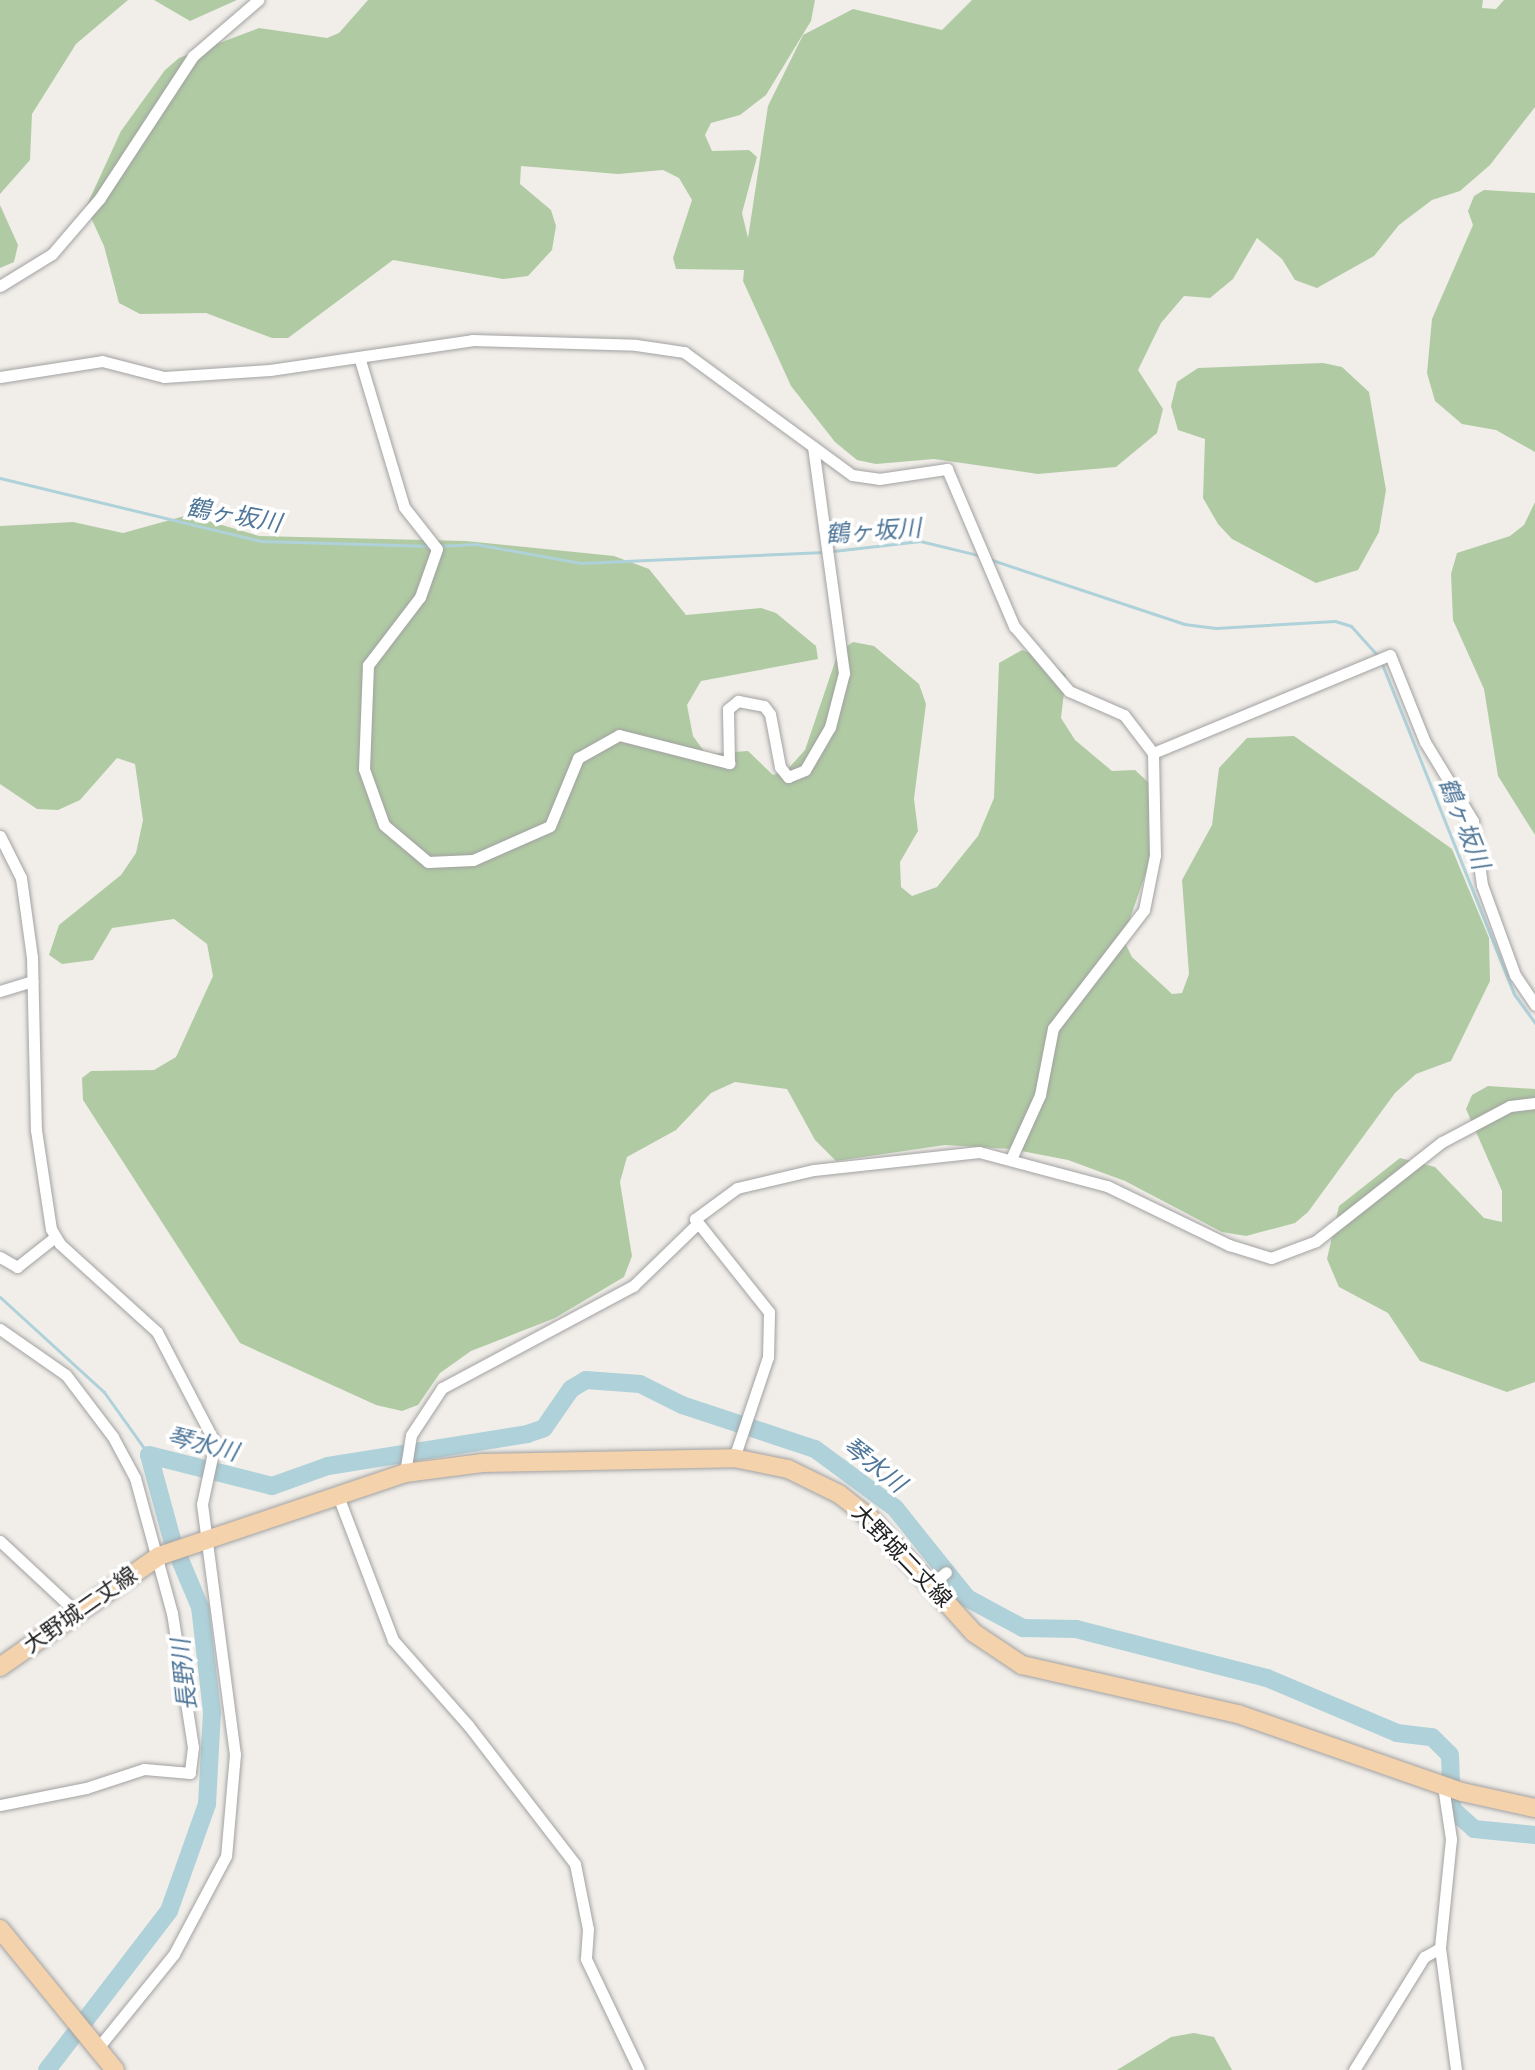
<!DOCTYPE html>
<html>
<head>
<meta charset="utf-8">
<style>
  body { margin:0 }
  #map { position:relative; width:1535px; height:2070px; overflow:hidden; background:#f1eee9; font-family:Manrope,"Noto Sans JP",sans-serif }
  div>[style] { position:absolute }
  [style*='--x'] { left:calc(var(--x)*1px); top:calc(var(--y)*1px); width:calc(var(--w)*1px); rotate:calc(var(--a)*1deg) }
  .forest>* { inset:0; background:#b0cba3 }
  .stream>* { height:3px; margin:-1.5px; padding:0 1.5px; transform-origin:1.5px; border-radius:1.5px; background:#afd1d9 }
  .river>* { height:18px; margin:-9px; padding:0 9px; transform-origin:9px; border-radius:9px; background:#afd1d9 }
  .roads { filter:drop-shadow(0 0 2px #a2a2a2) drop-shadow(0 0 2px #a2a2a2) }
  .street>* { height:11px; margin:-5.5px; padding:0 5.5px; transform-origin:5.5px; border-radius:5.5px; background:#fff }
  .primary>* { height:18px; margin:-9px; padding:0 9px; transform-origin:9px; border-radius:9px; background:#f3d2ac }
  span { translate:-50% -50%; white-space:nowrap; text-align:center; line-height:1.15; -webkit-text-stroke:7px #fff; paint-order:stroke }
  .street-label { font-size:22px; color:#212121 }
  .water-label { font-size:24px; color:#507799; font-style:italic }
</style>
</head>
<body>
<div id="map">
  <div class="forest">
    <i style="clip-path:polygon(0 0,128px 0,76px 44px,32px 114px,30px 160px,0 194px)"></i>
    <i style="clip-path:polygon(154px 0,237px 0,190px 21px)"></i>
    <i style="clip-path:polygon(368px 0,815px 0,811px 21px,766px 95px,740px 115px,711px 123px,705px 135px,712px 151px,749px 150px,757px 157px,742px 213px,748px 238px,768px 106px,803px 35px,853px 9px,942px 30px,972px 0,1483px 0,1482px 8px,1496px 9px,1504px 0,1535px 0,1535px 107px,1490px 165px,1460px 191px,1432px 200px,1399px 225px,1374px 256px,1317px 288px,1295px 280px,1282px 259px,1257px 238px,1233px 279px,1210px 298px,1184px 296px,1161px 323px,1138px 370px,1163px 409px,1157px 433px,1116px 467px,1038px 474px,934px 459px,876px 464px,857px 460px,835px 442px,791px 386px,743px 281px,744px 270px,676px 269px,673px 258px,692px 200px,679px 178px,663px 170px,618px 174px,521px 166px,520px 184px,551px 210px,556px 226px,552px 250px,528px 276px,503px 279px,393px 260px,288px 338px,272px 338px,206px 313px,140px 314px,119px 303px,104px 246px,86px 207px,121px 131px,165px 70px,179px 58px,259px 28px,327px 38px,339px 33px)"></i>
    <i style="clip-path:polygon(1484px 190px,1535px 193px,1535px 452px,1496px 430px,1462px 424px,1435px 401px,1427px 373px,1432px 319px,1473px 225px,1468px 211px,1474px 196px)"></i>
    <i style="clip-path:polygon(0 205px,18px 245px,14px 262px,0 268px)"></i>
    <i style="clip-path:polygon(1323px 363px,1342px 367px,1369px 392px,1386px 490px,1379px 532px,1358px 570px,1316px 583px,1232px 539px,1218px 524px,1203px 498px,1205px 439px,1178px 430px,1171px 406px,1177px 382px,1198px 368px)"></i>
    <i style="clip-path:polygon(1535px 502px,1535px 835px,1498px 776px,1484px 689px,1453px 620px,1451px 574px,1457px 553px,1510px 536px,1524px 525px)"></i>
    <i style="clip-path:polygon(188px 515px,259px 536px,466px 541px,614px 556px,649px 569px,686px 615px,761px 608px,776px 613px,816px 646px,818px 659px,701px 681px,687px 705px,693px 736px,706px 754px,748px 751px,773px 775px,787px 770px,805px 750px,838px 653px,853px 642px,874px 646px,919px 684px,926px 704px,914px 799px,918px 831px,900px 862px,901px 887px,912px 896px,937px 887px,978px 836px,994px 798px,999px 663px,1022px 650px,1046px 659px,1066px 675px,1061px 718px,1075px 740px,1112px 771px,1135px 770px,1149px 783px,1152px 855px,1123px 939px,1132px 957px,1172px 994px,1182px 993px,1189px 974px,1182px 880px,1212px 825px,1219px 768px,1247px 738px,1294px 736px,1452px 849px,1489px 938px,1490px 981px,1451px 1061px,1416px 1074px,1395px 1093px,1308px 1212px,1295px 1223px,1246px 1236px,1222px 1232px,1125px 1181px,1068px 1160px,1011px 1149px,945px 1145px,836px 1161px,815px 1140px,787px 1089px,735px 1082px,711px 1093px,676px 1130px,627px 1157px,620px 1182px,632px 1256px,624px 1277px,555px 1318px,471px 1351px,440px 1373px,418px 1405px,402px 1411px,376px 1405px,240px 1343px,83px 1100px,82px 1078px,91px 1071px,154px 1070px,176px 1057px,213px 976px,207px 944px,174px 919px,112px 928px,93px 960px,62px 964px,49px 955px,59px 925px,121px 875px,136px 853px,143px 820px,135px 764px,117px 758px,80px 800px,58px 810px,37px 809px,0 784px,0 526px,73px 522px,123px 533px)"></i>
    <i style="clip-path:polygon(1488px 1086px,1535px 1089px,1535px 1382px,1507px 1392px,1420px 1361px,1388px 1313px,1339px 1287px,1327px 1259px,1339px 1206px,1400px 1158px,1435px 1167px,1484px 1218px,1502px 1222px,1502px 1191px,1466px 1109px,1472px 1095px)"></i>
    <i style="clip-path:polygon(1194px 2033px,1214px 2037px,1232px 2070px,1117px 2070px,1171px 2037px)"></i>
  </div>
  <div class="stream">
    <i style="--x:0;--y:478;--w:268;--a:13.6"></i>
    <i style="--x:261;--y:541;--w:171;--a:1.7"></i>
    <i style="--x:439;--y:546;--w:36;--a:-3"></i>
    <i style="--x:475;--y:544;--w:108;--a:10.2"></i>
    <i style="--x:581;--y:563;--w:244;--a:-2.6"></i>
    <i style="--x:833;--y:551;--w:88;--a:-6.6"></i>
    <i style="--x:920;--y:541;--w:60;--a:13.6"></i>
    <i style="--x:989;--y:559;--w:206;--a:18.4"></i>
    <i style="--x:1184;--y:624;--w:32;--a:7"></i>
    <i style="--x:1216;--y:628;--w:119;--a:-3.4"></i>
    <i style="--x:1335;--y:621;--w:17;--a:17"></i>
    <i style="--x:1351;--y:626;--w:42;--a:47.9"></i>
    <i style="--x:1382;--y:664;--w:355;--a:68.2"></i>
    <i style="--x:1514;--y:994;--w:36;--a:54"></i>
    <i style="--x:0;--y:1297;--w:141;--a:42.4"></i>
    <i style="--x:104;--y:1392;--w:77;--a:54.5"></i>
  </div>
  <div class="river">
    <i style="--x:47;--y:2070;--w:200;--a:-52.5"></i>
    <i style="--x:169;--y:1911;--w:114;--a:-70.4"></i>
    <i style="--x:207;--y:1804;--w:92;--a:-86.9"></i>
    <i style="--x:212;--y:1712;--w:106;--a:-96.5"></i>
    <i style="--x:200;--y:1607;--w:69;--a:-112.9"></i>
    <i style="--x:173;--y:1543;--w:91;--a:-105.3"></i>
    <i style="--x:149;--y:1455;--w:127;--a:14.1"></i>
    <i style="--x:272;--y:1486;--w:59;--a:-19.7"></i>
    <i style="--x:328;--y:1466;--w:202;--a:-9.1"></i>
    <i style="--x:527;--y:1434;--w:18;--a:-19"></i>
    <i style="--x:544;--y:1428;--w:47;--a:-55.3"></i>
    <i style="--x:571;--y:1389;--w:17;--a:-31"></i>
    <i style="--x:586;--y:1380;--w:54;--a:4.2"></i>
    <i style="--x:640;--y:1384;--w:47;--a:26.6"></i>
    <i style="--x:682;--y:1405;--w:140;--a:18.3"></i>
    <i style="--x:815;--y:1449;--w:99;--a:36.4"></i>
    <i style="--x:895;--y:1508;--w:115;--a:51.3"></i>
    <i style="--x:967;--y:1598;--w:64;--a:28.2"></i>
    <i style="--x:1023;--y:1628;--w:53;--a:1.1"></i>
    <i style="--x:1076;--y:1629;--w:197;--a:14.4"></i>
    <i style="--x:1267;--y:1678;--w:141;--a:22.9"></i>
    <i style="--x:1397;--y:1733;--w:35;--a:7"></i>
    <i style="--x:1432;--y:1737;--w:25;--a:45"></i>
    <i style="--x:1450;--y:1755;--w:54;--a:87.9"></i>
    <i style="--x:1452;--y:1809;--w:30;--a:42"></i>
    <i style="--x:1474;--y:1829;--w:61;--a:5.6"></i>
  </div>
  <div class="roads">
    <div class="street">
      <i style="--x:0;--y:286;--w:61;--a:-31.6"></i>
      <i style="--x:52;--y:254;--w:74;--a:-49.4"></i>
      <i style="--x:100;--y:198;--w:170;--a:-56.8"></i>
      <i style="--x:193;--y:56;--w:86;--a:-40.7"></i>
      <i style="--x:360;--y:360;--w:153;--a:73.3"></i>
      <i style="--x:404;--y:507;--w:53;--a:51.8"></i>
      <i style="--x:437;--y:549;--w:51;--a:109.5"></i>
      <i style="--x:420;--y:597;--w:86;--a:127.4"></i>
      <i style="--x:368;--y:665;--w:104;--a:92.2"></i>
      <i style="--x:364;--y:769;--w:59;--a:70.3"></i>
      <i style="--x:384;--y:825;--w:57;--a:40.1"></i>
      <i style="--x:428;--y:862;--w:45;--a:-2.5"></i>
      <i style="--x:473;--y:860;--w:84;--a:-23.8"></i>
      <i style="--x:550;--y:826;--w:74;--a:-67.6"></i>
      <i style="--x:578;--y:758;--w:47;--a:-29.3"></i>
      <i style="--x:619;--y:735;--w:114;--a:14.3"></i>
      <i style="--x:729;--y:763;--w:54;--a:-91.1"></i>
      <i style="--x:728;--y:709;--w:13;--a:-39"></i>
      <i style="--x:738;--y:701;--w:26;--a:11"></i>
      <i style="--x:764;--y:706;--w:10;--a:53"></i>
      <i style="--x:770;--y:714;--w:54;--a:79.3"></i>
      <i style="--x:780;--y:767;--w:13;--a:51"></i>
      <i style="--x:788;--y:777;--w:18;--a:-22"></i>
      <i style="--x:805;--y:770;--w:50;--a:-59.8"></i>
      <i style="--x:830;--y:727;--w:56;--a:-75.5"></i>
      <i style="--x:844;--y:673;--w:228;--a:-97.8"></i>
      <i style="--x:0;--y:377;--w:103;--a:-8.9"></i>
      <i style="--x:102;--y:361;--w:64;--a:14.5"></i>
      <i style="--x:164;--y:377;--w:106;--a:-3.8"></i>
      <i style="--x:270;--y:370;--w:204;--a:-8.4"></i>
      <i style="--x:472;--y:340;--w:164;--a:1.7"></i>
      <i style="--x:636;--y:345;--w:49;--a:8.3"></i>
      <i style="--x:684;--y:352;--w:208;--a:36.2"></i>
      <i style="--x:852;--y:475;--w:27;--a:8"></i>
      <i style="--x:879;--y:479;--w:69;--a:-8.4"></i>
      <i style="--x:947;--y:469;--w:171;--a:66.9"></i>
      <i style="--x:1014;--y:626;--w:85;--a:49.8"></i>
      <i style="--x:1069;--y:691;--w:60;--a:23.6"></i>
      <i style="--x:1124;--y:715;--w:48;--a:52.7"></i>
      <i style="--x:1153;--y:753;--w:102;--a:88.9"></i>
      <i style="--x:1155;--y:855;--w:56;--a:101.3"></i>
      <i style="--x:1144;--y:910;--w:149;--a:127.6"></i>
      <i style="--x:1053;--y:1028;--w:68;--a:101"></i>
      <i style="--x:1040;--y:1095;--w:70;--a:114.4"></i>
      <i style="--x:1153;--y:753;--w:256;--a:-22.5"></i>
      <i style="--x:1390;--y:655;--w:94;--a:68.1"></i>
      <i style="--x:1425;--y:742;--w:92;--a:58.7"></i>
      <i style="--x:1473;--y:821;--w:65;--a:82"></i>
      <i style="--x:1482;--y:885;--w:96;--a:69.9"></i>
      <i style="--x:1515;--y:975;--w:36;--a:56"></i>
      <i style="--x:0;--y:836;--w:47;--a:63.4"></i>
      <i style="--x:21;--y:878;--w:80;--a:82.1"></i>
      <i style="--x:32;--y:957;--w:173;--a:88.7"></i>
      <i style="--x:36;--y:1130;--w:100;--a:81.4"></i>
      <i style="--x:51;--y:1229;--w:17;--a:59"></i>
      <i style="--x:60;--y:1244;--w:131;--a:42.2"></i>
      <i style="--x:157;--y:1332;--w:125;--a:62.4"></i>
      <i style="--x:215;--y:1443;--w:62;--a:102"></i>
      <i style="--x:202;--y:1504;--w:252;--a:82.5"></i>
      <i style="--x:235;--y:1754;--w:102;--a:95"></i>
      <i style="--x:226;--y:1856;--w:111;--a:118"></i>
      <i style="--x:174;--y:1954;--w:121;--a:129"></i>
      <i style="--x:0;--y:991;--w:34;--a:-17"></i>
      <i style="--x:0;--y:1257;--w:20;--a:30"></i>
      <i style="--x:17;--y:1267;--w:48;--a:-38.3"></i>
      <i style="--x:0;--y:1329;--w:80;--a:34.9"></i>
      <i style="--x:66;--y:1375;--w:78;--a:52.8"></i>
      <i style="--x:113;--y:1437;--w:47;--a:61.8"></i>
      <i style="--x:135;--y:1478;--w:140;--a:74.7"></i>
      <i style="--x:172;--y:1613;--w:136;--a:81.1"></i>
      <i style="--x:193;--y:1747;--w:26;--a:97"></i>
      <i style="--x:190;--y:1773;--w:46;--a:-175"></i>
      <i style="--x:144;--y:1769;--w:61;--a:161.9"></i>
      <i style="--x:86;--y:1788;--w:88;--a:168.8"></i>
      <i style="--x:734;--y:1458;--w:107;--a:-71.4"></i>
      <i style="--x:768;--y:1357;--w:45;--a:-88.7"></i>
      <i style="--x:769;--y:1312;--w:119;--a:-128.5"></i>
      <i style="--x:695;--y:1219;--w:52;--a:-36.4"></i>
      <i style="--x:737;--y:1188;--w:79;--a:-13.2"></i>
      <i style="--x:814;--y:1170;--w:166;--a:-6.2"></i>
      <i style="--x:979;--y:1152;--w:132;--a:14.9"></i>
      <i style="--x:1107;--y:1186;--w:136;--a:25.8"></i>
      <i style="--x:1229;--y:1245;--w:44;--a:17.2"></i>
      <i style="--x:1271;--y:1258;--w:48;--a:-20.7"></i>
      <i style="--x:1316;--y:1241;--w:160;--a:-38.2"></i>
      <i style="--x:1442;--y:1142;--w:77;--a:-27.9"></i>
      <i style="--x:1510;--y:1106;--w:25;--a:-7"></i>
      <i style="--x:405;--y:1473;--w:38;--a:-81"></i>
      <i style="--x:411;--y:1435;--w:56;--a:-56.6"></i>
      <i style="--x:442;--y:1388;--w:217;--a:-28.1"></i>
      <i style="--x:633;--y:1286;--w:88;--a:-44.1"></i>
      <i style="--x:338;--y:1496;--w:154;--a:69.1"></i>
      <i style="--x:393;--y:1640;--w:113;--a:48.6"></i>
      <i style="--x:468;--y:1725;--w:175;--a:52.4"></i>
      <i style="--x:575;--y:1864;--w:66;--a:78.7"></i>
      <i style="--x:588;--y:1929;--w:30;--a:94"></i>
      <i style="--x:586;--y:1959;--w:123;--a:64.5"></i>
      <i style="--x:0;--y:1541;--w:103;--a:43"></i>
      <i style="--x:930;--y:1586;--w:21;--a:-41"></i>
      <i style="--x:1443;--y:1786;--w:54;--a:81.4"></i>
      <i style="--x:1451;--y:1839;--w:110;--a:95.8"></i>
      <i style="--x:1440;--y:1948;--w:123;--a:82.5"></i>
      <i style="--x:1354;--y:2070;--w:133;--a:-58.2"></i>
      <i style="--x:1424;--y:1957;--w:18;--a:-29"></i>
    </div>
    <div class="primary">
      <i style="--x:0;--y:1667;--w:194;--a:-34.9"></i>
      <i style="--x:159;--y:1556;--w:260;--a:-18.6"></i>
      <i style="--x:405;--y:1473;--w:78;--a:-7.4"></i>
      <i style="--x:482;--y:1463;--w:252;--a:-1.1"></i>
      <i style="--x:734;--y:1458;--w:55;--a:11.5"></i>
      <i style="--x:788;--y:1469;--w:57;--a:26.1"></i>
      <i style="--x:839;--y:1494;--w:39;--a:38"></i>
      <i style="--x:870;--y:1518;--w:155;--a:47.9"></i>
      <i style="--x:974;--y:1633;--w:58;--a:33.7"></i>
      <i style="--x:1022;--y:1665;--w:221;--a:12.8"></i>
      <i style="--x:1238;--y:1714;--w:237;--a:19.2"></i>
      <i style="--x:1462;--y:1792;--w:75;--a:12.4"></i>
      <i style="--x:0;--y:1929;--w:182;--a:50.8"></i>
    </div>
  </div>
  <div class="street-label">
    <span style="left:902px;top:1556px;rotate:46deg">大野城二丈線</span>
    <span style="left:80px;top:1610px;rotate:-35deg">大野城二丈線</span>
  </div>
  <div class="water-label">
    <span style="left:234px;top:514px;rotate:10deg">鶴ヶ坂川</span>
    <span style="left:873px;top:530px;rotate:-4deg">鶴ヶ坂川</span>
    <span style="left:1465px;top:823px;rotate:68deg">鶴ヶ坂川</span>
    <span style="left:203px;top:1443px;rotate:14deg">琴水川</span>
    <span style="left:875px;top:1464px;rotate:38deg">琴水川</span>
    <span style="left:183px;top:1675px;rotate:-96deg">長野川</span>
  </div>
</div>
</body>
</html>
